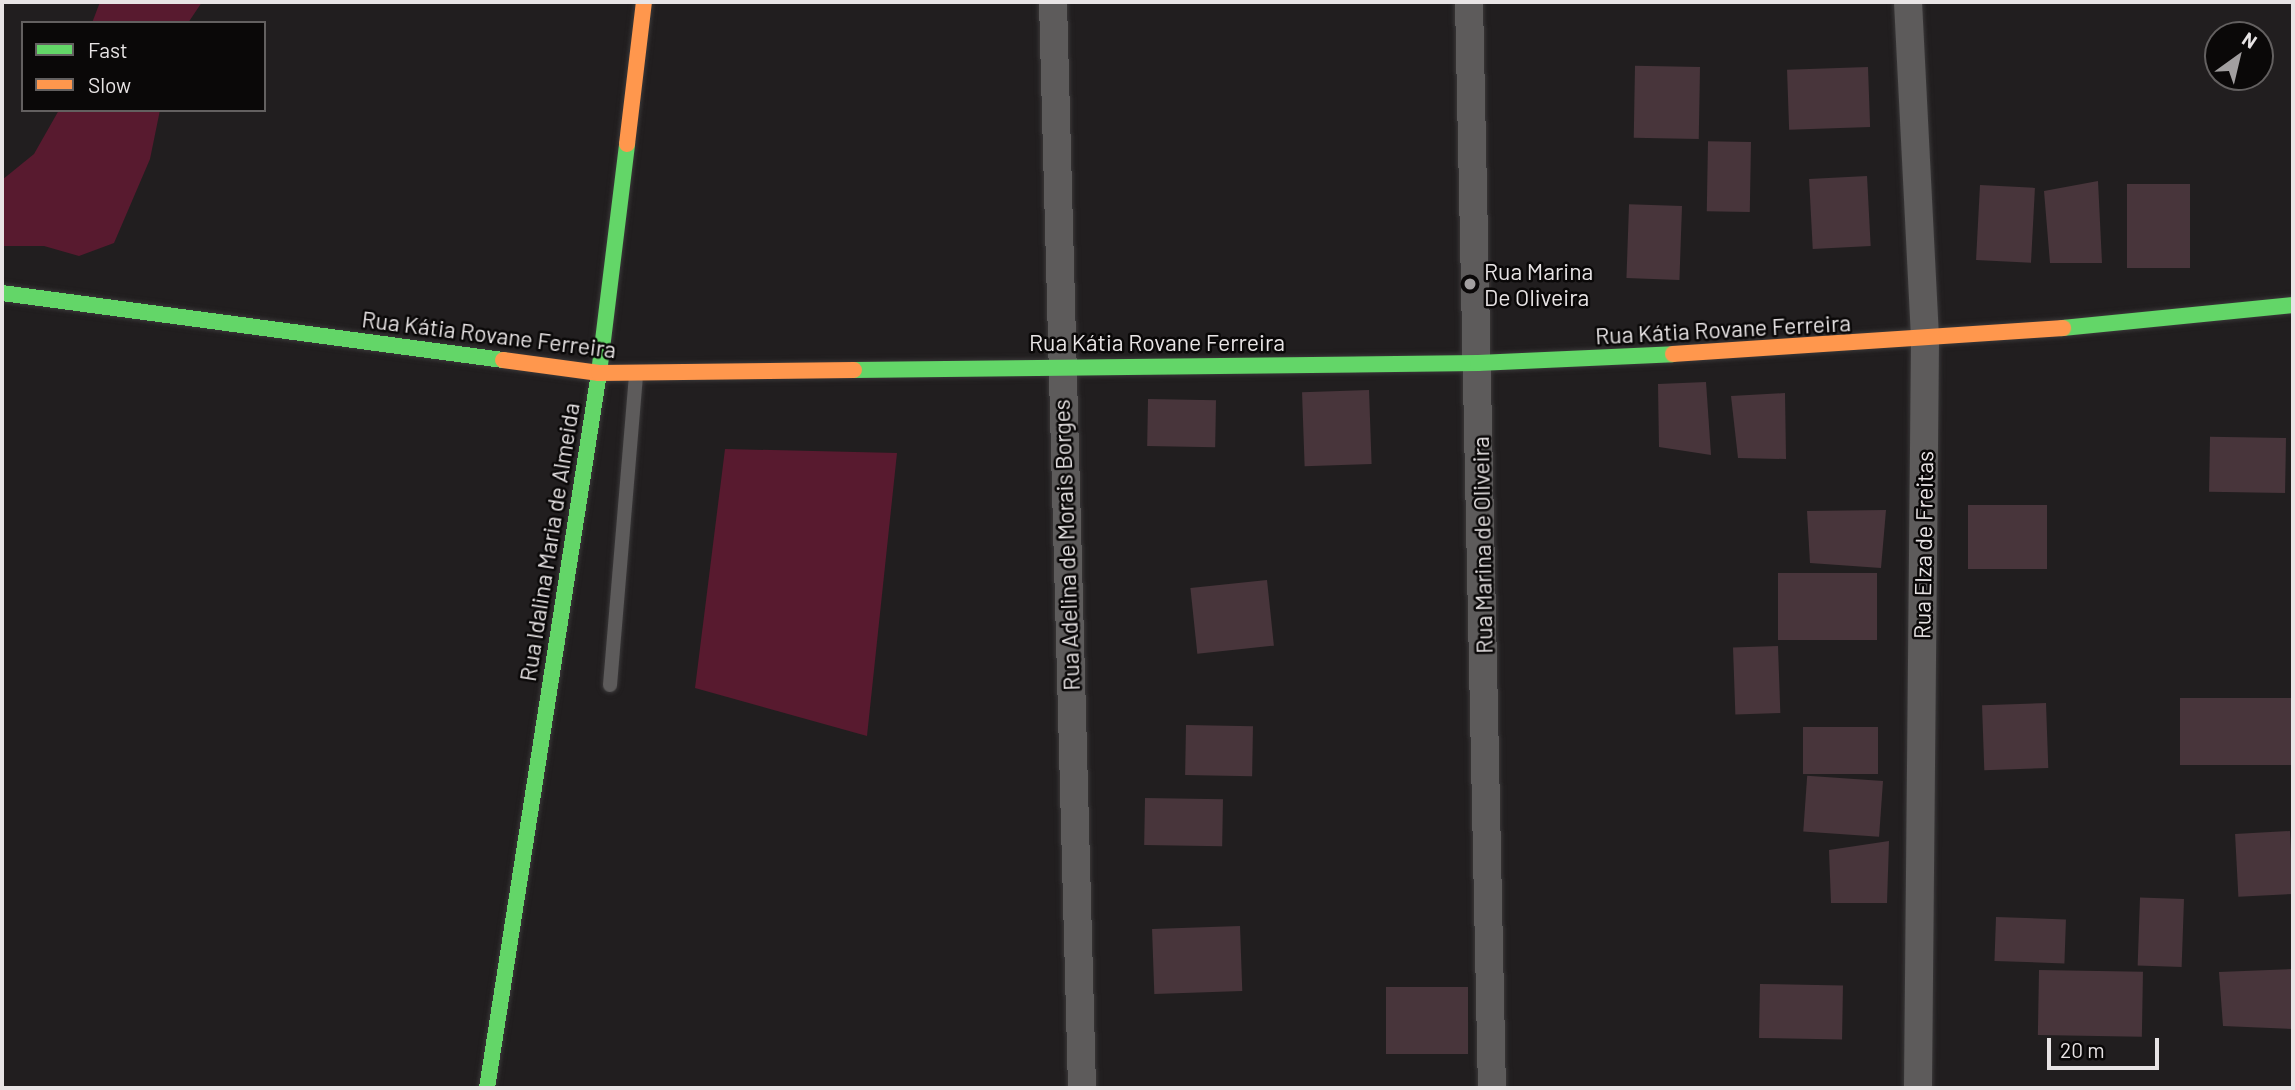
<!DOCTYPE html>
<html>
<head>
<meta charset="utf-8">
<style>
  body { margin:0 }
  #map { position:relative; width:2295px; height:1090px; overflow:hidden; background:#211e1f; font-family:Barlow,sans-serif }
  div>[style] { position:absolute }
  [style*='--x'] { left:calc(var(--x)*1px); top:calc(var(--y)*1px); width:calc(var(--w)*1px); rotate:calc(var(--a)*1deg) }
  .green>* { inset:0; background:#581a2f }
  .building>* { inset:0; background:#48353b; transform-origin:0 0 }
  .roads { filter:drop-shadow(0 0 2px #3a3839) drop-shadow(0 0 2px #3a3839) }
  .lane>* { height:14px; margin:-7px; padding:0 7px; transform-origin:7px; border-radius:7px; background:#5d5b5b }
  .street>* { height:28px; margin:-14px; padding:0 14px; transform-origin:14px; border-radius:14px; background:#5d5b5b }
  .fast>* { height:16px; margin:-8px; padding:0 8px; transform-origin:8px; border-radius:8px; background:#63d668 }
  .slow>* { height:16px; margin:-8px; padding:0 8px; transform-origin:8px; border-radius:8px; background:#ff974d }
  .dots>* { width:19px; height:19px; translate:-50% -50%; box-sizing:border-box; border:4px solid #0a0808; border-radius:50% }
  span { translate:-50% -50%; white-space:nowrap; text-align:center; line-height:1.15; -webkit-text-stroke:5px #0a0808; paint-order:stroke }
  .poi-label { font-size:23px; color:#e8e4e5 }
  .left { translate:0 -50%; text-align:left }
  .street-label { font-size:23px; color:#e8e4e5 }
  .frame { position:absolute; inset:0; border:4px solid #e8e4e5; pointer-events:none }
  .legend { position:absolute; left:21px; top:21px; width:245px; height:91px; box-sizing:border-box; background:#0a0808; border:2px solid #636060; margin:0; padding:9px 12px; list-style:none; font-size:21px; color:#e8e4e5 }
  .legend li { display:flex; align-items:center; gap:14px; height:35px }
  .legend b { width:35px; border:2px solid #636060 }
  .north { position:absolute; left:2204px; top:21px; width:70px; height:70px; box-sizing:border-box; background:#0a0808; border:2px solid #636060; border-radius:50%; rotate:34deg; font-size:19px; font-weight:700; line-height:28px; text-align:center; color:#e8e4e5 }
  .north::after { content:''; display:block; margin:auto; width:24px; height:32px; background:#a29fa0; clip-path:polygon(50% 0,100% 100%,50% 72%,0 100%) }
  .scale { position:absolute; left:2047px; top:1038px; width:112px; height:32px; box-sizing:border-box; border:4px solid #e8e4e5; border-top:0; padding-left:9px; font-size:21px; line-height:24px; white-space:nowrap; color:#e8e4e5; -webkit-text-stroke:5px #0a0808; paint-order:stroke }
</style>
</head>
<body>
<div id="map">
  <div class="green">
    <i style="clip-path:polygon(100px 2px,202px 2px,188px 23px,92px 23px)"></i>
    <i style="clip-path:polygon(59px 110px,160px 110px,150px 159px,114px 243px,79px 256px,44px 246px,2px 246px,2px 180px,34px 154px)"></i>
    <i style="clip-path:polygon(725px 449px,897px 453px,867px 736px,695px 688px)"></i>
  </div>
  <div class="building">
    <i style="left:1700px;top:67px;width:72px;height:65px;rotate:91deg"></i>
    <i style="left:1868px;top:67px;width:60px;height:81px;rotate:88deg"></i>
    <i style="left:1751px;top:142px;width:70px;height:43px;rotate:91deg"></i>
    <i style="left:1867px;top:176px;width:70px;height:58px;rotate:87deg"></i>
    <i style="clip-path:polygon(2098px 181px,2102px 263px,2050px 263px,2044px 191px)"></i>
    <i style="left:2127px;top:184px;width:63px;height:84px"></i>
    <i style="left:1980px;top:185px;width:55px;height:75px;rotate:3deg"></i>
    <i style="left:1682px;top:206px;width:74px;height:53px;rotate:92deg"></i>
    <i style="clip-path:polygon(1706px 382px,1711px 455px,1659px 447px,1658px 384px)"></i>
    <i style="left:1369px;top:390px;width:74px;height:67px;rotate:88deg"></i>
    <i style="clip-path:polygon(1785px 393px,1786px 459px,1738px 458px,1731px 396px)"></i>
    <i style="left:1148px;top:399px;width:68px;height:47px;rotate:1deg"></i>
    <i style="left:2286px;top:438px;width:55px;height:76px;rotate:91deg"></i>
    <i style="left:1968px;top:505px;width:79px;height:64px"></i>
    <i style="clip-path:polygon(1886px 510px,1881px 568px,1810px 563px,1807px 511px)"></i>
    <i style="left:1877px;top:573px;width:67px;height:99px;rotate:90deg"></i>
    <i style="left:1267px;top:580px;width:66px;height:77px;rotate:84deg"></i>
    <i style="left:1778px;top:646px;width:67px;height:45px;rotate:88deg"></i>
    <i style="left:2293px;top:698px;width:67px;height:113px;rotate:90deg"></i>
    <i style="left:2046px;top:703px;width:65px;height:64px;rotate:88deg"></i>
    <i style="left:1186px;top:725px;width:67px;height:50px;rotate:1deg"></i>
    <i style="left:1878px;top:727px;width:47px;height:75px;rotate:90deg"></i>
    <i style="left:1883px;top:781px;width:56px;height:76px;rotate:94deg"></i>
    <i style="left:1145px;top:798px;width:78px;height:47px;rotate:1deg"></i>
    <i style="left:2290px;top:831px;width:63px;height:55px;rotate:87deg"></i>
    <i style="clip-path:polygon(1889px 841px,1887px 903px,1831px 903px,1829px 850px)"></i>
    <i style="left:2184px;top:899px;width:68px;height:44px;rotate:92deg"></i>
    <i style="left:1996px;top:917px;width:70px;height:44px;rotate:2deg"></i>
    <i style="left:1240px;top:926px;width:65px;height:88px;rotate:88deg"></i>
    <i style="clip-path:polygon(2293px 969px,2293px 1029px,2223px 1026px,2219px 972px)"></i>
    <i style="left:2039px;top:970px;width:104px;height:65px;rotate:1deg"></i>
    <i style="left:1760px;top:984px;width:83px;height:54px;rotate:1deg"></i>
    <i style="left:1468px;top:987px;width:67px;height:82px;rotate:90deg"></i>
  </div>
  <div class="roads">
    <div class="lane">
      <i style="--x:610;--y:685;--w:312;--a:-85.2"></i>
    </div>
    <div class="street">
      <i style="--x:1053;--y:2;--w:1086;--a:88.47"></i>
      <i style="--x:1469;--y:2;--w:1086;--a:88.79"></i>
      <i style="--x:1908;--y:2;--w:340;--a:87.1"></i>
      <i style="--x:1925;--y:342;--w:746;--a:90.54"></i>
    </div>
    <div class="fast">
      <i style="--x:2;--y:293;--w:505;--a:7.62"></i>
      <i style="--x:2063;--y:328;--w:231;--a:-5.7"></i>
      <i style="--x:854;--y:370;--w:624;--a:-0.64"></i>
      <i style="--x:1478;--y:363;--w:195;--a:-2.6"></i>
      <i style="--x:487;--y:1088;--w:724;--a:-81.1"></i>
      <i style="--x:599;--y:373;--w:231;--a:-83"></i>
    </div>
    <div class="slow">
      <i style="--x:627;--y:144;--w:143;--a:-83.2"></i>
      <i style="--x:1673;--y:354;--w:391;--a:-3.8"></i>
      <i style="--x:503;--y:360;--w:97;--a:7.7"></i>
      <i style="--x:599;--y:373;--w:255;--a:-0.7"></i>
    </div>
  </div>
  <div class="dots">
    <i style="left:1470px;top:284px;background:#a29fa0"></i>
  </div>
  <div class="poi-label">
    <span class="left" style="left:1484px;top:284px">Rua Marina<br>De Oliveira</span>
  </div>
  <div class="street-label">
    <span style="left:1723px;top:329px;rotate:-3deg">Rua Kátia Rovane Ferreira</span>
    <span style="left:489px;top:334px;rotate:7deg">Rua Kátia Rovane Ferreira</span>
    <span style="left:1157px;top:342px">Rua Kátia Rovane Ferreira</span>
    <span style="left:549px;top:542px;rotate:-81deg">Rua Idalina Maria de Almeida</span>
    <span style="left:1066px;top:545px;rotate:-92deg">Rua Adelina de Morais Borges</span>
    <span style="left:1482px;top:545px;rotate:-91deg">Rua Marina de Oliveira</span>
    <span style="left:1923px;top:545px;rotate:-89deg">Rua Elza de Freitas</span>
  </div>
  <div class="frame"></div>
  <ul class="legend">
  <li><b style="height:9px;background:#63d668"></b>Fast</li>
  <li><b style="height:9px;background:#ff974d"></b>Slow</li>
  </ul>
  <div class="north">N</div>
  <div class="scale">20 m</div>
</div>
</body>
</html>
